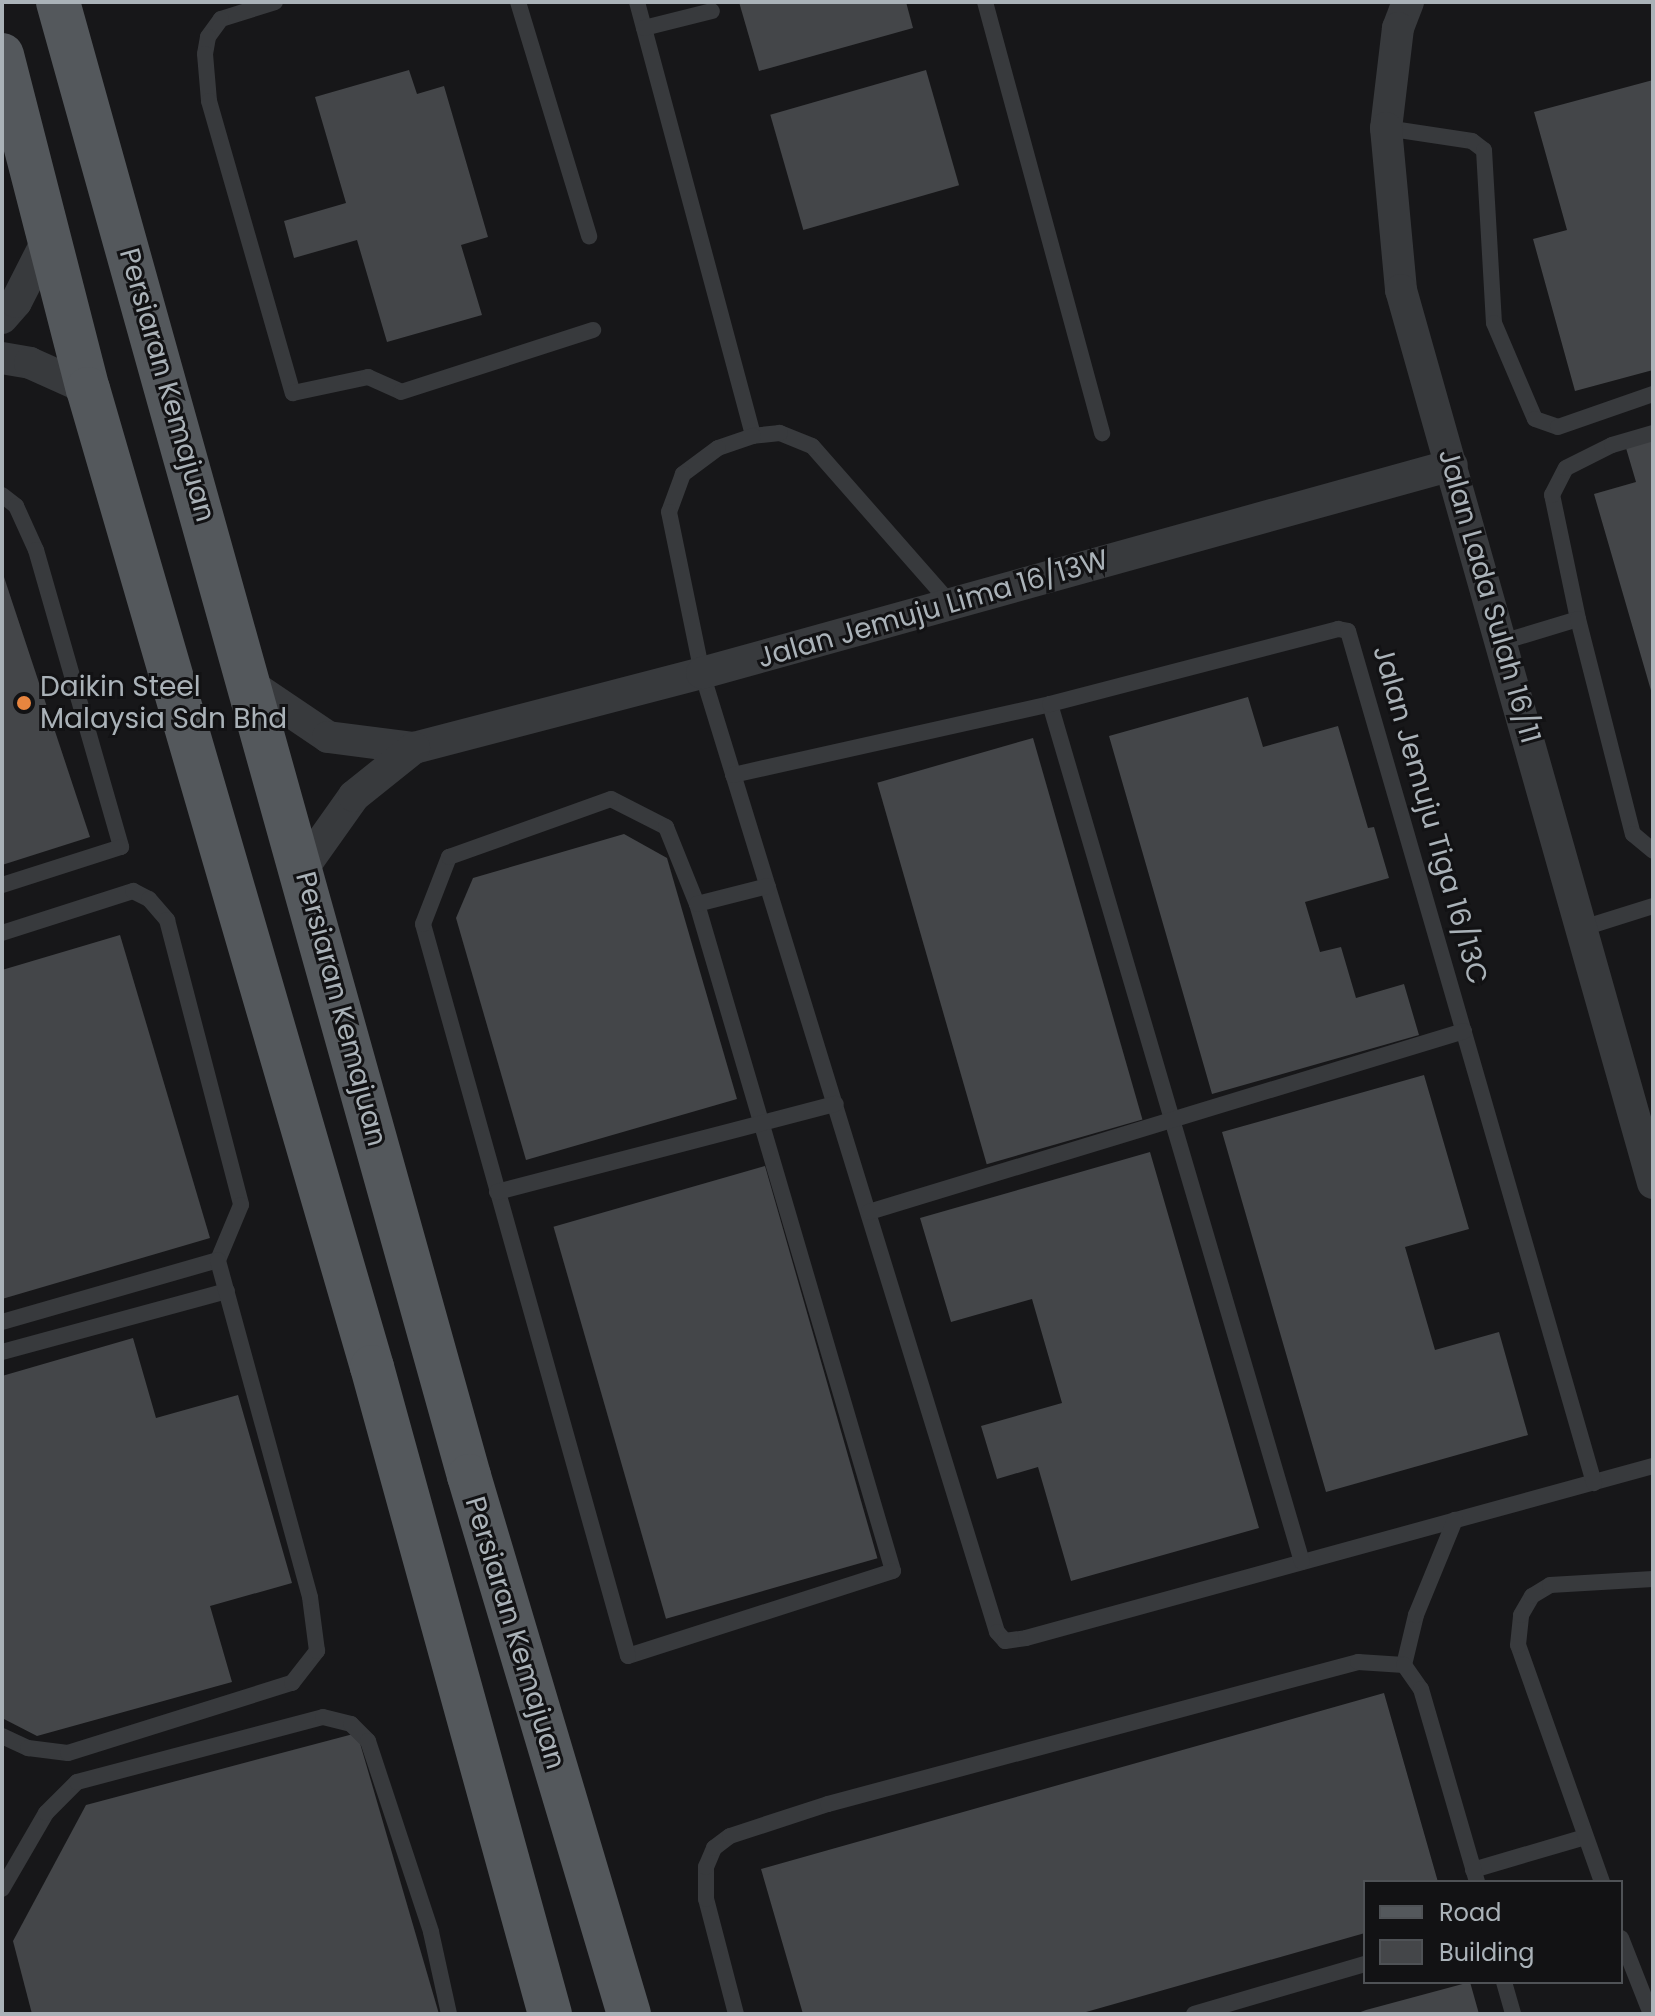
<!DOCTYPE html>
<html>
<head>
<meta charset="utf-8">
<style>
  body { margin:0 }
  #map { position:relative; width:1655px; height:2016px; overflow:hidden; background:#171719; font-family:Poppins,sans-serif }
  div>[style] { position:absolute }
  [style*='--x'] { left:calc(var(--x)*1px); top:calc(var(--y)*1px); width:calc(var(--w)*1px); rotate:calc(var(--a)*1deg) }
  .building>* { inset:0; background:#444649; transform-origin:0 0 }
  .lane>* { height:16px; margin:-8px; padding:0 8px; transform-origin:8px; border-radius:8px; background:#383a3d }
  .street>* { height:32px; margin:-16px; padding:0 16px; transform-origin:16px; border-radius:16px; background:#383a3d }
  .primary>* { height:44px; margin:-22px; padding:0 22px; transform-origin:22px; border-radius:22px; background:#54585c }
  .dots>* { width:22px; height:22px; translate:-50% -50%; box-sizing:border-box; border:4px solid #121214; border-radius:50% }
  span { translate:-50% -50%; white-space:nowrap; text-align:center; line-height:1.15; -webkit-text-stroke:6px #121214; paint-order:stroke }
  .street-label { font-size:28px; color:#aab2b8 }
  .poi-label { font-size:28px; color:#aab2b8 }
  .left { translate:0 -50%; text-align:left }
  .frame { position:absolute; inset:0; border:4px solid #aab2b8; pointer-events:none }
  .legend { position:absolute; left:1363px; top:1880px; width:260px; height:104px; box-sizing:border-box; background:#121214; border:2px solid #4f5256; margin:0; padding:10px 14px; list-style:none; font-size:24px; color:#aab2b8 }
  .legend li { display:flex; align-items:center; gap:16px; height:40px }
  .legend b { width:40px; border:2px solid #4f5256 }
</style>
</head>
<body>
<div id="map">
  <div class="building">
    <i style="clip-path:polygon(739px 2px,906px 2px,913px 28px,759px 71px)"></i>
    <i style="clip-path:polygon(409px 70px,417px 94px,444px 86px,488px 237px,461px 245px,482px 315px,387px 342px,357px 240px,294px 258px,284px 221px,346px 203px,315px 97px)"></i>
    <i style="left:926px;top:70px;width:120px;height:162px;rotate:74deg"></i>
    <i style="clip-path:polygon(1653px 80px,1653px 370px,1575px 391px,1533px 239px,1567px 230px,1534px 112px)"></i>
    <i style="clip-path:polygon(1653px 440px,1653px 694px,1652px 694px,1594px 494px,1636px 482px,1626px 448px)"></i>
    <i style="clip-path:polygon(2px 571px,90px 837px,2px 865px)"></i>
    <i style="clip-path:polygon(1248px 697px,1263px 747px,1338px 726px,1368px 828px,1374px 827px,1389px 878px,1305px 902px,1320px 952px,1341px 947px,1356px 998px,1404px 984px,1419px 1035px,1212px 1094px,1109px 736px)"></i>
    <i style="left:1033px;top:738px;width:397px;height:162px;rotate:74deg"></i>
    <i style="clip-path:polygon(624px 834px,667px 858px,737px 1099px,526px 1160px,456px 918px,473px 878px)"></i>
    <i style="clip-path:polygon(120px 935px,210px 1238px,2px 1299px,2px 970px)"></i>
    <i style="clip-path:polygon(1424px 1075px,1469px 1229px,1405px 1247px,1435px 1350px,1499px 1332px,1528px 1435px,1326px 1492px,1222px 1132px)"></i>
    <i style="clip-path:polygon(1150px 1152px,1259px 1528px,1071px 1581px,1038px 1467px,997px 1479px,981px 1426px,1062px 1403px,1032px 1299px,951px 1322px,920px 1218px)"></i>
    <i style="left:765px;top:1166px;width:408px;height:220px;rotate:74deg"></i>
    <i style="clip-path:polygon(133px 1338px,156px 1418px,238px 1395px,292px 1583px,210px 1606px,232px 1682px,37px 1736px,2px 1718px,2px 1376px)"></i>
    <i style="clip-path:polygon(1384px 1693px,1438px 1882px,1365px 1882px,1365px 1933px,1079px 2014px,803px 2014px,761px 1869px)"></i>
    <i style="clip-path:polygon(357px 1733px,439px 2014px,32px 2014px,13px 1941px,86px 1805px)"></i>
    <i style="clip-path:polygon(1470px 1982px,1479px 2014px,1355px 2014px,1366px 2010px)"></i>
  </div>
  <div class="lane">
    <i style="--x:275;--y:2;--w:57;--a:162.5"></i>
    <i style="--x:221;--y:19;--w:22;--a:126"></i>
    <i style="--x:208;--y:37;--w:17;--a:100"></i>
    <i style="--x:205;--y:54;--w:47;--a:85.1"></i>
    <i style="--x:209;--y:101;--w:304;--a:74"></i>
    <i style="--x:293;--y:393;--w:77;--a:-12"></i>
    <i style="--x:368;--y:377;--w:36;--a:24"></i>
    <i style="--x:401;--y:392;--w:202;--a:-17.9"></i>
    <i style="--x:518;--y:2;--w:245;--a:73.1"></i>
    <i style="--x:637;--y:2;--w:449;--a:75"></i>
    <i style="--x:985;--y:2;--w:447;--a:74.8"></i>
    <i style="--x:644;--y:28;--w:70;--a:-14"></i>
    <i style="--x:1386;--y:128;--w:87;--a:8.6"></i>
    <i style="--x:1472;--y:141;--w:15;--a:37"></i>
    <i style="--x:1484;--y:150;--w:173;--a:86.7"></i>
    <i style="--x:1494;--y:323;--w:104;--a:66.9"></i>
    <i style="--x:1535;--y:419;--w:24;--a:19"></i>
    <i style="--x:1558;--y:427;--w:101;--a:-19.2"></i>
    <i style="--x:2;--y:495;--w:18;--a:38"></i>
    <i style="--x:16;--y:506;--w:48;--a:65.6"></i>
    <i style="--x:36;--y:550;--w:309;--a:74"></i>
    <i style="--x:121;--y:847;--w:125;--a:162.3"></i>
    <i style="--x:951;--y:604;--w:210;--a:-131.3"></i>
    <i style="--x:812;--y:446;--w:35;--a:-158"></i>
    <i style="--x:780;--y:433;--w:27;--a:174"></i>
    <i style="--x:753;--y:436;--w:37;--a:161"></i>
    <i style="--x:718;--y:448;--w:44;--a:143.4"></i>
    <i style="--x:683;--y:474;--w:40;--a:110.2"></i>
    <i style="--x:669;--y:512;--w:164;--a:78.4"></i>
    <i style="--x:702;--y:673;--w:1003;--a:72.9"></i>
    <i style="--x:997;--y:1632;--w:12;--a:48"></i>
    <i style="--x:1005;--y:1641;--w:21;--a:-8"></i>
    <i style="--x:1026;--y:1638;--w:650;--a:-15.34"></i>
    <i style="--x:1578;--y:619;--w:127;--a:-101.8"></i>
    <i style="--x:1552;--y:495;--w:30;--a:-63"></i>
    <i style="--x:1566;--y:468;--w:51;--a:-26.6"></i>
    <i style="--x:1612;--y:445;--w:43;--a:-16.3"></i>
    <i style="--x:1502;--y:642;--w:79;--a:-16.8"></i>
    <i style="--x:1578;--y:619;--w:222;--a:75.7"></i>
    <i style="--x:1633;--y:834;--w:26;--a:40"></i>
    <i style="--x:1050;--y:704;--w:894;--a:73.63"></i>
    <i style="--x:733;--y:775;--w:325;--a:-12.6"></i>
    <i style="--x:1050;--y:704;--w:298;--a:-14.6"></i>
    <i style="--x:1338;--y:629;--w:10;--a:11"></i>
    <i style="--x:1348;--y:631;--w:887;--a:73.89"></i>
    <i style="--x:611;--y:799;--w:62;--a:27"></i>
    <i style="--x:666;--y:827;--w:83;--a:68.1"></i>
    <i style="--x:697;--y:904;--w:695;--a:73.62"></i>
    <i style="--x:893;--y:1571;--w:278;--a:162.2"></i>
    <i style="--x:628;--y:1656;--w:760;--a:-105.65"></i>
    <i style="--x:423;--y:924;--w:72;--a:-68.8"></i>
    <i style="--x:449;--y:857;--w:172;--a:-19.7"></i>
    <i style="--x:697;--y:904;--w:73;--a:-14.2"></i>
    <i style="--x:1583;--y:928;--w:73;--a:-17.4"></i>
    <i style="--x:2;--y:933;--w:138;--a:-17.8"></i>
    <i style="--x:133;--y:891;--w:18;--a:27"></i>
    <i style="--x:149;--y:899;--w:28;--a:49"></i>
    <i style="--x:167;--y:920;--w:294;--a:75.4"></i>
    <i style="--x:241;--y:1205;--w:60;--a:112.7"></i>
    <i style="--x:218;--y:1260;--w:225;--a:164"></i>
    <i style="--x:497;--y:1192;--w:350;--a:-14.6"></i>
    <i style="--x:869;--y:1212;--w:622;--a:-16.92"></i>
    <i style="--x:2;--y:1352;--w:233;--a:-15.2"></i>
    <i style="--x:1404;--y:1665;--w:51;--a:-76.5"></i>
    <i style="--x:1416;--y:1615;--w:103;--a:-67.7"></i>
    <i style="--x:2;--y:1736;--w:29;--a:25"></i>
    <i style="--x:28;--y:1748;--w:40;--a:7.1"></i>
    <i style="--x:68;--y:1753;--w:235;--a:-17.4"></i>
    <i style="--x:292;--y:1683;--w:41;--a:-52"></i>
    <i style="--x:317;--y:1651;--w:54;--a:-97.4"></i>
    <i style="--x:310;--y:1597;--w:349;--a:-105.3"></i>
    <i style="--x:1473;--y:1870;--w:117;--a:-16.4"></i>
    <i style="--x:1602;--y:1882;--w:251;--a:-109.5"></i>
    <i style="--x:1518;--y:1645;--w:30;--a:-84"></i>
    <i style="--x:1521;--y:1615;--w:22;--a:-60"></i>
    <i style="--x:1532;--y:1596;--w:21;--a:-31"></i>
    <i style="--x:1550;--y:1585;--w:103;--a:-3.3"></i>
    <i style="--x:2;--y:1889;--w:88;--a:-59.9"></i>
    <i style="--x:46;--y:1813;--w:44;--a:-45"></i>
    <i style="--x:77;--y:1782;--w:254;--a:-14.8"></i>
    <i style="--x:323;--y:1717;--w:29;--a:14"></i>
    <i style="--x:351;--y:1724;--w:24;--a:45"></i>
    <i style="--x:368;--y:1741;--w:201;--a:71.7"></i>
    <i style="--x:431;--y:1932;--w:84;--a:77.6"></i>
    <i style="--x:1621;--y:1938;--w:82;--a:68.5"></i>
    <i style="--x:1504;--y:1982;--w:33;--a:74"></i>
    <i style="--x:736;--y:2014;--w:119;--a:-104.6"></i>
    <i style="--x:706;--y:1899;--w:32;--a:-90"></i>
    <i style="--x:706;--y:1867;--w:21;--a:-67"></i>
    <i style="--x:714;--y:1848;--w:20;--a:-37"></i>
    <i style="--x:730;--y:1836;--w:103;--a:-18.1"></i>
    <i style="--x:828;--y:1804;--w:549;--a:-15"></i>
    <i style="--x:1358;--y:1662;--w:46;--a:3.7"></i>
    <i style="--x:1404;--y:1665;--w:29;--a:55"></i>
    <i style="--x:1421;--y:1689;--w:201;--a:73.8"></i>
    <i style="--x:1194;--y:2014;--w:178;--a:-16.3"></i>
  </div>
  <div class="street">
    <i style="--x:1408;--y:2;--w:28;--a:111"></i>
    <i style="--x:1398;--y:28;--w:101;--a:96.8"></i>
    <i style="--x:1386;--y:128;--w:163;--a:84.7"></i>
    <i style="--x:1401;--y:290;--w:928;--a:74.24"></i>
    <i style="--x:2;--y:318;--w:21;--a:-49"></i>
    <i style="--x:16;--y:302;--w:73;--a:-63.1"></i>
    <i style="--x:2;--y:358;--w:28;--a:10"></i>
    <i style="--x:30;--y:363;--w:64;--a:24.1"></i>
    <i style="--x:251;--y:685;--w:93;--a:34"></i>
    <i style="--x:328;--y:737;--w:87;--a:7.3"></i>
    <i style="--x:414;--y:748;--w:298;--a:-14.6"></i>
    <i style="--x:702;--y:673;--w:778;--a:-15.5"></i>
    <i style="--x:303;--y:868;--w:88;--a:-54.7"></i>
    <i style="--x:354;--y:796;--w:77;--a:-38.7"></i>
  </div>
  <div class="primary">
    <i style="--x:58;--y:2;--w:1530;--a:74.42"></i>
    <i style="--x:469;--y:1476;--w:561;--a:73.44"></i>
    <i style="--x:2;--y:55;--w:345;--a:75.6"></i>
    <i style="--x:88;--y:389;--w:1018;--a:73.81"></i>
    <i style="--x:372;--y:1367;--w:671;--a:74.62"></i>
  </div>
  <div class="dots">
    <i style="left:24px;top:703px;background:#e8853f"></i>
  </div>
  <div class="street-label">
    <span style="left:167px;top:385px;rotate:74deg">Persiaran Kemajuan</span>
    <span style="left:1489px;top:596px;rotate:74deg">Jalan Lada Sulah 16/11</span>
    <span style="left:933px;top:609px;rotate:-16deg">Jalan Jemuju Lima 16/13W</span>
    <span style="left:1430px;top:815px;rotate:74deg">Jalan Jemuju Tiga 16/13C</span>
    <span style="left:341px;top:1009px;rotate:75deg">Persiaran Kemajuan</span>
    <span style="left:515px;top:1633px;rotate:73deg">Persiaran Kemajuan</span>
  </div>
  <div class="poi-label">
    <span class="left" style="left:40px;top:703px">Daikin Steel<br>Malaysia Sdn Bhd</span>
  </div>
  <div class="frame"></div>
  <ul class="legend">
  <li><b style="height:10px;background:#54585c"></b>Road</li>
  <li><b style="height:22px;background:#444649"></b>Building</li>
  </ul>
</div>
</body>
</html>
